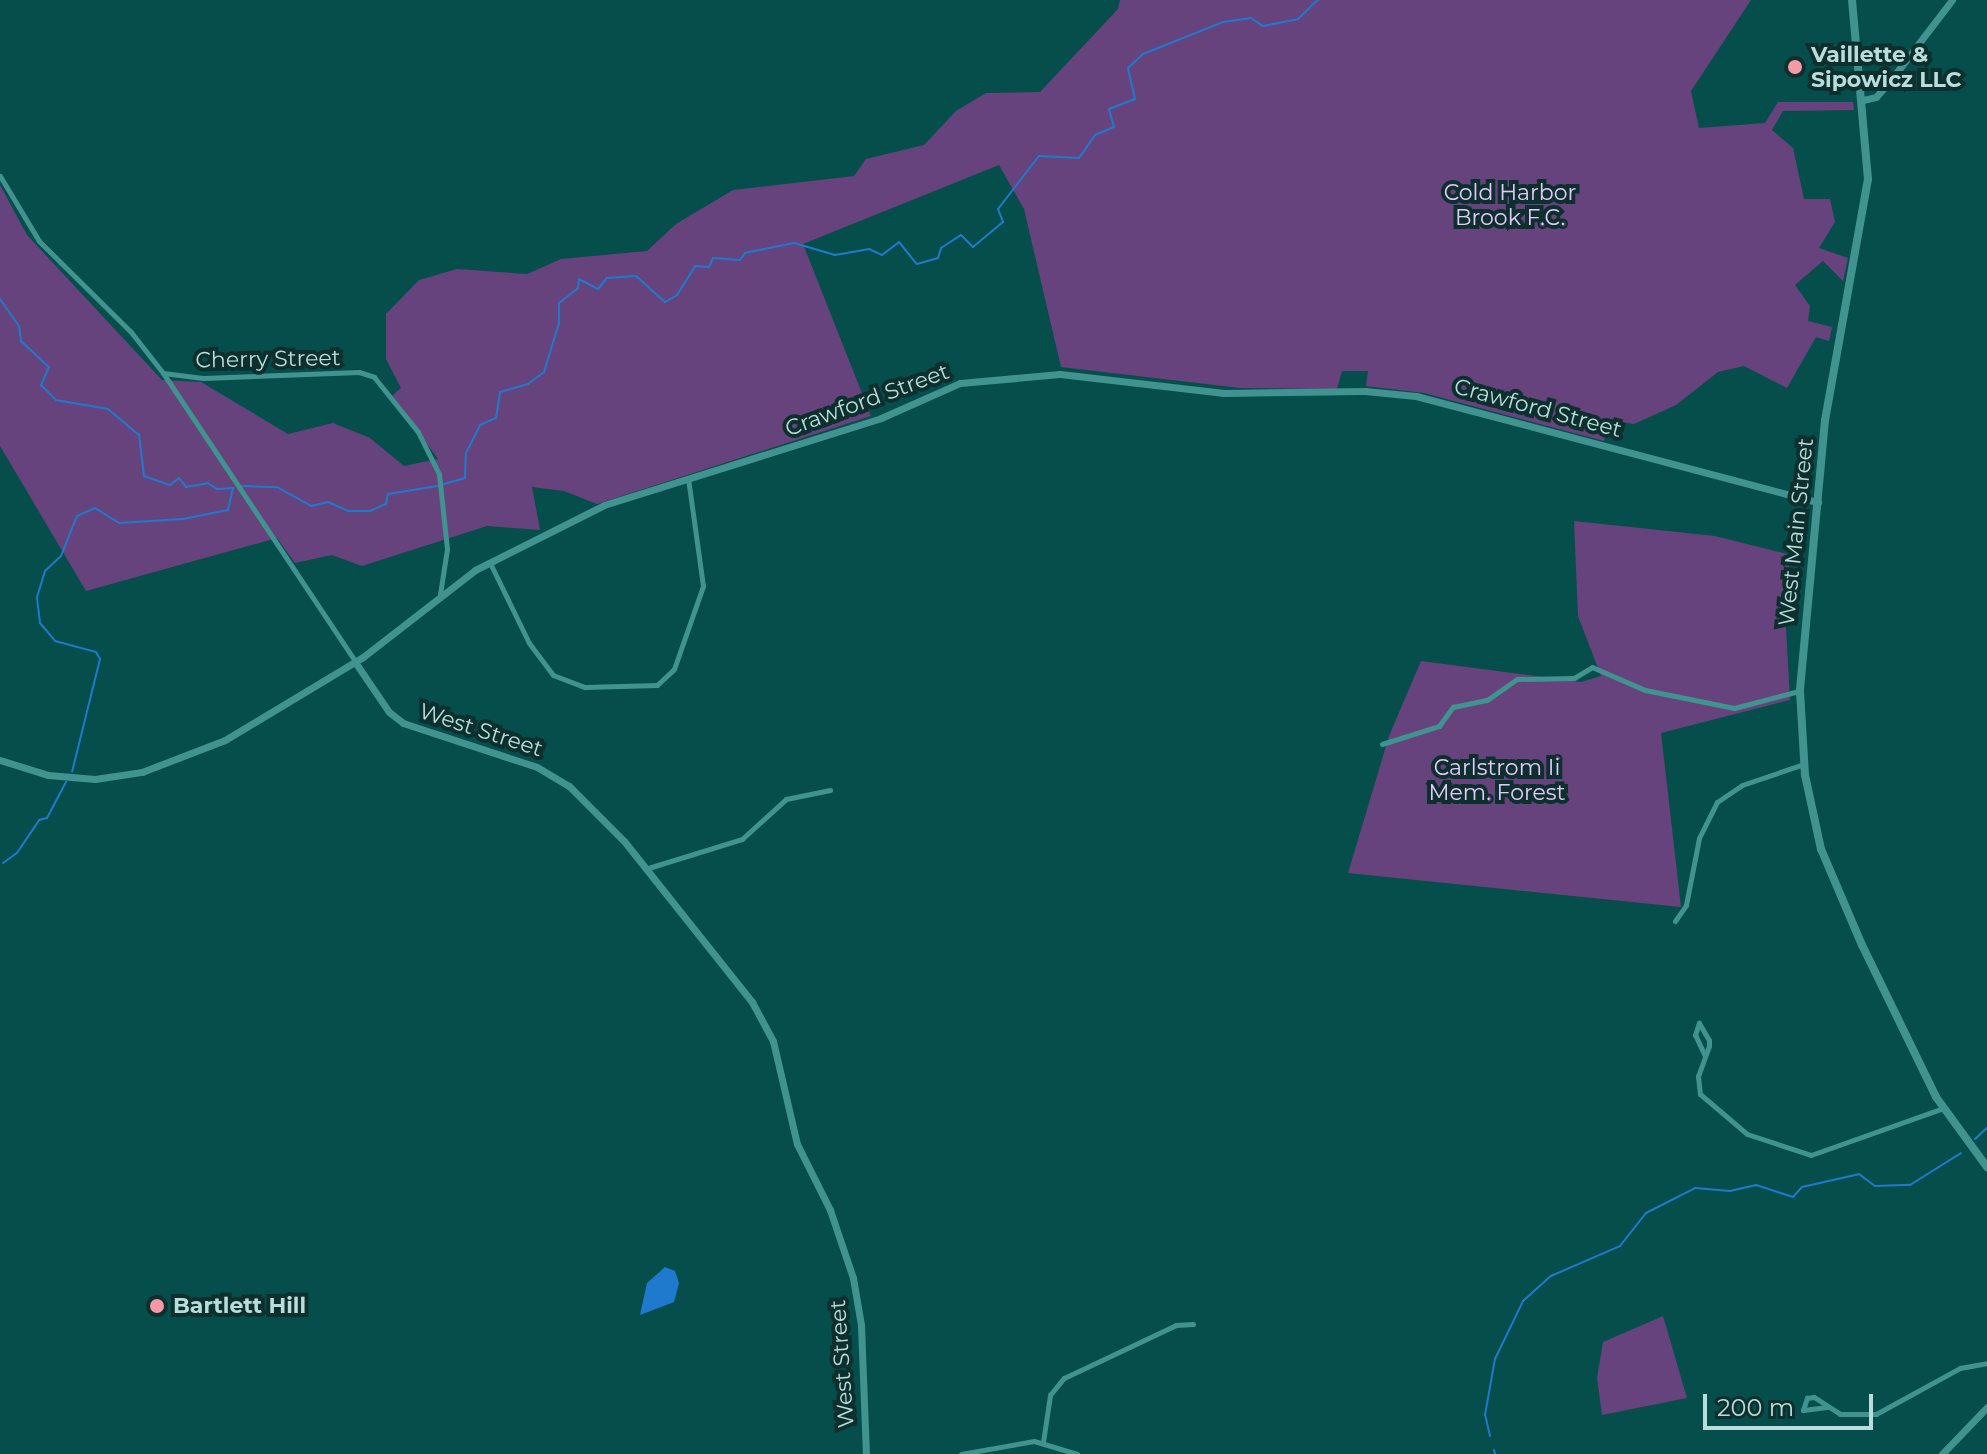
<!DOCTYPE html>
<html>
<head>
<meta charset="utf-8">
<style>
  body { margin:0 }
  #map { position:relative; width:1987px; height:1454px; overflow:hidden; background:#064e4b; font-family:Montserrat,sans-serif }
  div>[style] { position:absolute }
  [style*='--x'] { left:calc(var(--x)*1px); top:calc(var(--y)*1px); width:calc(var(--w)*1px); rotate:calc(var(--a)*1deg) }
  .green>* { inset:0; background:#66437c }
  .water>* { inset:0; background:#1f7acd }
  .stream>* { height:2px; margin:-1px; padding:0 1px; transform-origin:1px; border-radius:1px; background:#1f7acd }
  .minor>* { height:5px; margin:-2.5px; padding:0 2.5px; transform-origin:2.5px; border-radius:2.5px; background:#41938f }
  .tertiary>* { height:7px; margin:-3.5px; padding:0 3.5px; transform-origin:3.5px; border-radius:3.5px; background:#41938f }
  .secondary>* { height:8px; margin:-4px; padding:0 4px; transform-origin:4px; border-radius:4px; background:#41938f }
  .dots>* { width:22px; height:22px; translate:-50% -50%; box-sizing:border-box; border:4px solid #0d302e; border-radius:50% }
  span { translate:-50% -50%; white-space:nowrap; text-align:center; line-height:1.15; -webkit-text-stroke:8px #0d302e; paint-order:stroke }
  .poi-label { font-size:22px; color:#b8dddb; font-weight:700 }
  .left { translate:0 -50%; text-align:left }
  .park-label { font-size:22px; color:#e5c8f9 }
  .street-label { font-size:22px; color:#b8dddb }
  .scale { position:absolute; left:1703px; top:1394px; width:170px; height:36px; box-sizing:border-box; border:4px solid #b8dddb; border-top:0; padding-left:10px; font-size:24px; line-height:28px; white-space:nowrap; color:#b8dddb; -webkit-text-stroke:6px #0d302e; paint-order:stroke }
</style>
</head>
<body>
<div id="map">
  <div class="green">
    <i style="clip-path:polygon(1120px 0,1751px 0,1691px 91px,1699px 128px,1765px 123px,1778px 102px,1853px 102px,1854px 110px,1783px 111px,1772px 130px,1793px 148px,1804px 199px,1830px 199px,1835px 222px,1819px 248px,1848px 258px,1843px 281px,1823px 261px,1795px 285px,1810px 306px,1808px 321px,1832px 327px,1829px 341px,1816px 337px,1787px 388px,1744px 366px,1718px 372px,1676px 405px,1634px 424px,1621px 422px,1608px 429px,1604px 441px,1424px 393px,1366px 386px,1368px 371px,1342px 371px,1337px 389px,1240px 388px,1061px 367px,1024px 209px,999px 165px,803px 244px,871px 416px,597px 504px,564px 491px,532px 487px,540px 530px,487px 526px,362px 566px,332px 555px,295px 563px,277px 538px,86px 591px,0 446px,0 185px,27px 235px,162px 380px,201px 382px,288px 434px,333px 423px,370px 438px,404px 466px,438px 459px,392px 396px,401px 388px,386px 359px,386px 314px,419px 280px,457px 269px,527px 274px,561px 259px,647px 251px,676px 224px,733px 190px,854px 176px,866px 159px,924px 145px,956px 111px,986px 93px,1040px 92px,1118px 9px)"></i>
    <i style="clip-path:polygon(1574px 521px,1715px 536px,1791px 555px,1784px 592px,1790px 700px,1661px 733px,1681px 907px,1348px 873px,1389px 736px,1421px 661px,1581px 682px,1601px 676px,1578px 616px)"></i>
    <i style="clip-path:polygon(1663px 1316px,1687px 1398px,1602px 1415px,1597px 1378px,1603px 1342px)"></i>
  </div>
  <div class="water">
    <i style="clip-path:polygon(665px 1267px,675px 1271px,679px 1283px,674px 1302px,640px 1315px,647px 1283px)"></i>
  </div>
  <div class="stream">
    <i style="--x:0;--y:299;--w:33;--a:55"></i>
    <i style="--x:19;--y:326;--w:15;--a:82"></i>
    <i style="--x:21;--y:341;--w:38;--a:43"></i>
    <i style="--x:49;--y:367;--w:20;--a:114"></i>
    <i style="--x:41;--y:385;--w:21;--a:45"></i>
    <i style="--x:56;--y:400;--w:53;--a:9.8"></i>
    <i style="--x:108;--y:409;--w:40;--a:40"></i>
    <i style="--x:139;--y:435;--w:41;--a:83"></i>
    <i style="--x:144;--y:476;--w:28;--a:19"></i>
    <i style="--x:170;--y:485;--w:11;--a:-38"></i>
    <i style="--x:179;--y:478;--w:11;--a:52"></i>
    <i style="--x:186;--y:487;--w:22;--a:-10"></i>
    <i style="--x:208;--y:483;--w:11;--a:34"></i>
    <i style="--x:217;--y:489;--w:16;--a:-4"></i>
    <i style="--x:233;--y:488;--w:23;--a:103"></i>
    <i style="--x:228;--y:510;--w:46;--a:168.7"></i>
    <i style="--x:183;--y:519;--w:64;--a:176.4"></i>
    <i style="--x:119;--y:523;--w:28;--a:-148"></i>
    <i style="--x:95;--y:508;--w:20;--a:156"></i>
    <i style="--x:77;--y:516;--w:43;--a:111.8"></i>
    <i style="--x:61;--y:556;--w:22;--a:137"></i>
    <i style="--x:45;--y:571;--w:28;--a:107"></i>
    <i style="--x:37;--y:598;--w:25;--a:83"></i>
    <i style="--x:40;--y:623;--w:23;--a:50"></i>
    <i style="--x:55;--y:641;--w:42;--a:15"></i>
    <i style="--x:96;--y:652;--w:8;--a:60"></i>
    <i style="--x:100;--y:659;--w:116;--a:103.9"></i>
    <i style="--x:444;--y:484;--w:22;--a:-16"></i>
    <i style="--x:465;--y:478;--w:25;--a:-88"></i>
    <i style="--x:466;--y:453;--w:31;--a:-63"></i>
    <i style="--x:480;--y:425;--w:17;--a:-24"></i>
    <i style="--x:496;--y:418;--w:26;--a:-81"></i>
    <i style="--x:500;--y:392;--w:29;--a:-16"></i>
    <i style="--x:528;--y:384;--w:20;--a:-37"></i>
    <i style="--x:544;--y:372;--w:51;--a:-73"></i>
    <i style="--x:559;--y:323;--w:20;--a:-90"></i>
    <i style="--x:559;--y:303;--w:24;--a:-38"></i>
    <i style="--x:578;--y:288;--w:9;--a:-84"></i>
    <i style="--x:579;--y:279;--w:21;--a:28"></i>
    <i style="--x:598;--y:289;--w:14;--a:-51"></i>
    <i style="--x:607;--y:278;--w:29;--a:-4"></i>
    <i style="--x:636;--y:276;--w:39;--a:42"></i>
    <i style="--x:665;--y:302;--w:14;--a:-30"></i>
    <i style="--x:677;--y:295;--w:34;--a:-58"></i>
    <i style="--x:695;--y:266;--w:14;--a:4"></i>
    <i style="--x:709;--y:267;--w:10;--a:-66"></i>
    <i style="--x:713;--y:258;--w:27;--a:4"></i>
    <i style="--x:740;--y:260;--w:9;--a:-54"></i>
    <i style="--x:745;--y:253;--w:50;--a:-11.5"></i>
    <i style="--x:794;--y:243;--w:43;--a:16.3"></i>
    <i style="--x:835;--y:255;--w:35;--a:-10"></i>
    <i style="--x:869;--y:249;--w:14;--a:25"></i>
    <i style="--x:882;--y:255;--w:21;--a:-37"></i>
    <i style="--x:899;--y:242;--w:28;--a:51"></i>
    <i style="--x:917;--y:264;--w:22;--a:-16"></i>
    <i style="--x:938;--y:258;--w:10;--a:-73"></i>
    <i style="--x:941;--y:248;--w:24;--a:-33"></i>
    <i style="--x:961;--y:235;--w:17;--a:45"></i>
    <i style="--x:973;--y:247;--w:39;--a:-40"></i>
    <i style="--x:1003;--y:222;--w:14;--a:-111"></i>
    <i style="--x:998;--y:209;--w:67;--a:-52.3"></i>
    <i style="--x:1039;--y:156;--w:40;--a:2.9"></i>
    <i style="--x:1079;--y:158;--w:28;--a:-55"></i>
    <i style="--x:1095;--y:135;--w:21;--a:-23"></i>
    <i style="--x:1114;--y:127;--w:19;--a:-106"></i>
    <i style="--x:1109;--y:109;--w:28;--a:-21"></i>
    <i style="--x:1135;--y:99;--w:32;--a:-103"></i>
    <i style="--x:1128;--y:68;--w:21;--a:-43"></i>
    <i style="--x:1143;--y:54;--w:86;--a:-21.8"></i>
    <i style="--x:1223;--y:22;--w:28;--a:-8"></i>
    <i style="--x:1251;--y:18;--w:14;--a:34"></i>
    <i style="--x:1263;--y:26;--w:36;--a:-11"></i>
    <i style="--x:1298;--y:19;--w:28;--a:-44"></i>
    <i style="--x:242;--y:486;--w:35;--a:2"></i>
    <i style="--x:277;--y:487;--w:39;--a:29"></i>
    <i style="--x:311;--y:506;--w:17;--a:-13"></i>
    <i style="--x:328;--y:502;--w:22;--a:24"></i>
    <i style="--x:348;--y:511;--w:22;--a:0"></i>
    <i style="--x:370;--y:511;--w:17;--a:-24"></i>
    <i style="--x:386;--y:504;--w:10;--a:-79"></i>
    <i style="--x:388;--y:494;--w:50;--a:-9.3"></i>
    <i style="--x:3;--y:863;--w:17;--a:-36"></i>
    <i style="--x:17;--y:853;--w:40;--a:-56"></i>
    <i style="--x:39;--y:820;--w:8;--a:-14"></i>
    <i style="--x:47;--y:818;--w:41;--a:-62.2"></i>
    <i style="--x:1975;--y:1139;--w:16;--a:-43"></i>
    <i style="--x:1490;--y:1436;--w:22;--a:-103"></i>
    <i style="--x:1485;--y:1415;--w:57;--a:-79.9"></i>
    <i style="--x:1495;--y:1359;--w:64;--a:-64.2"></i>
    <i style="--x:1523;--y:1301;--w:38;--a:-42"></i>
    <i style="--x:1551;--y:1276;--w:75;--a:-23.5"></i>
    <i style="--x:1620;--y:1246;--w:42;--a:-51.8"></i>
    <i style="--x:1646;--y:1213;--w:55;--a:-27"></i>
    <i style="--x:1695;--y:1188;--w:35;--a:5"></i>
    <i style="--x:1730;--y:1191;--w:27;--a:-13"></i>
    <i style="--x:1756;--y:1185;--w:39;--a:18"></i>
    <i style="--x:1793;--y:1197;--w:13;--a:-48"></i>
    <i style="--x:1802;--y:1187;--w:58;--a:-12.8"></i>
    <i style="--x:1859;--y:1174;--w:20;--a:37"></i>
    <i style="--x:1875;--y:1186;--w:35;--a:-2"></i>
    <i style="--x:1910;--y:1185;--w:60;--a:-32.1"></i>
    <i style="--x:1494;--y:1450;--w:4;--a:76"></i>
  </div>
  <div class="minor">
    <i style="--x:0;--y:176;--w:76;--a:59"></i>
    <i style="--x:39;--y:241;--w:129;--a:44.7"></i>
    <i style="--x:131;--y:332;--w:52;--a:52"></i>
    <i style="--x:163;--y:373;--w:346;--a:56.3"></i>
    <i style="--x:163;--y:373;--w:40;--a:7.1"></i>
    <i style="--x:203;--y:378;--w:156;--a:-2.2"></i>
    <i style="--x:359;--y:372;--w:16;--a:18"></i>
    <i style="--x:374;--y:377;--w:70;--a:51.3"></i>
    <i style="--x:418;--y:432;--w:47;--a:63.4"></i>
    <i style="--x:439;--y:474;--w:75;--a:83.9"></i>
    <i style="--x:447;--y:549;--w:46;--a:98.8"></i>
    <i style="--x:490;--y:563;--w:89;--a:64"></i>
    <i style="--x:529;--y:643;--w:40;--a:53"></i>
    <i style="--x:553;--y:675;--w:34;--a:21"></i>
    <i style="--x:585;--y:687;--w:72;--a:-1.6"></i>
    <i style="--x:657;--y:685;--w:23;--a:-43"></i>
    <i style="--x:674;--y:669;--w:88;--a:-70.7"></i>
    <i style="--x:703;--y:586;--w:109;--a:-97.9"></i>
    <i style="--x:1382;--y:744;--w:60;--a:-17.5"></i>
    <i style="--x:1439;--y:726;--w:24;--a:-54"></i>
    <i style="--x:1453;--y:707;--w:35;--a:-12"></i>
    <i style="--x:1487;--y:700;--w:37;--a:-35"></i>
    <i style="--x:1517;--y:679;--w:57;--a:-1"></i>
    <i style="--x:1574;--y:678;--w:21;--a:-31"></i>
    <i style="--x:1592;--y:667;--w:58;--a:23.5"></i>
    <i style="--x:1645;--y:690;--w:91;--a:11.4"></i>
    <i style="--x:1734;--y:708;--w:67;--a:-14.7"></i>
    <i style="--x:645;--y:869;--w:102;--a:-17.2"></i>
    <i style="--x:742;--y:839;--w:59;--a:-42.3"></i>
    <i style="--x:786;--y:799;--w:45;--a:-11.6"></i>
    <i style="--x:1675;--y:921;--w:19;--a:-55"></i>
    <i style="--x:1686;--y:905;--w:68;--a:-79"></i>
    <i style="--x:1699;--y:838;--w:40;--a:-63.4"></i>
    <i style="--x:1717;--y:802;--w:30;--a:-34"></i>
    <i style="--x:1742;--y:785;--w:65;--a:-18.7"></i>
    <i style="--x:1705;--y:1056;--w:23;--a:-115"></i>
    <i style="--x:1695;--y:1035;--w:13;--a:-72"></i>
    <i style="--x:1699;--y:1023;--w:20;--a:60"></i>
    <i style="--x:1709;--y:1040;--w:6;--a:90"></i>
    <i style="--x:1709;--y:1046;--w:32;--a:110"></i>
    <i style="--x:1698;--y:1076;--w:18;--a:84"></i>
    <i style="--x:1700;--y:1094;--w:62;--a:40.4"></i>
    <i style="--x:1747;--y:1134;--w:67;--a:18.2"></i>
    <i style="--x:1811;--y:1155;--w:141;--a:-19.5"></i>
    <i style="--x:1827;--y:1407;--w:24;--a:173"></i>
    <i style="--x:1803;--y:1410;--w:13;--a:-72"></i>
    <i style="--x:1807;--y:1398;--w:7;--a:-8"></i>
    <i style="--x:1814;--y:1397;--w:31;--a:33"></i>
    <i style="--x:1840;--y:1414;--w:36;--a:0"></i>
    <i style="--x:1876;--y:1414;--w:96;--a:-28.7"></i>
    <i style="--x:1960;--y:1368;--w:27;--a:-10"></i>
    <i style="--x:1043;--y:1442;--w:48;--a:-81.5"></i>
    <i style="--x:1050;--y:1395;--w:22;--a:-51"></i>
    <i style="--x:1064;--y:1378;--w:124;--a:-25.3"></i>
    <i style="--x:1176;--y:1325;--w:17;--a:-3"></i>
    <i style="--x:961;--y:1454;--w:74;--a:-10.1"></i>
    <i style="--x:1034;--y:1441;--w:45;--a:16.8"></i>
  </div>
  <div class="tertiary">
    <i style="--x:1863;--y:100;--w:13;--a:-13"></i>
    <i style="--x:1876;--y:97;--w:21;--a:-49"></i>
    <i style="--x:1890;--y:81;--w:102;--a:-52.6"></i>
    <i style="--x:355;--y:662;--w:60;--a:55.8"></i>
    <i style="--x:389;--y:712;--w:18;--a:38"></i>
    <i style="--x:403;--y:723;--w:141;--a:18.2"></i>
    <i style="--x:537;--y:767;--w:37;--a:31"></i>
    <i style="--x:569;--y:786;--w:78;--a:45"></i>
    <i style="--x:624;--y:841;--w:206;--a:51.5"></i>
    <i style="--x:752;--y:1002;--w:44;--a:61.7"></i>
    <i style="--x:773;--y:1041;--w:106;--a:76.9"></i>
    <i style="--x:797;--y:1144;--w:74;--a:63.4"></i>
    <i style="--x:830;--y:1210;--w:72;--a:71.3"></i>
    <i style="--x:853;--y:1278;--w:48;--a:80.3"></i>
    <i style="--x:861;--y:1325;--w:129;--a:87.8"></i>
    <i style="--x:0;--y:760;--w:50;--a:17.4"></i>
    <i style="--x:48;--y:775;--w:47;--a:4.9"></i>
    <i style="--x:95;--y:779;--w:48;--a:-8.5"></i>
    <i style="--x:142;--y:772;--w:89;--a:-21.1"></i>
    <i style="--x:225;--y:740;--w:161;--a:-31"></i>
    <i style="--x:363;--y:657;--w:142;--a:-37.8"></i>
    <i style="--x:475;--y:570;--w:144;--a:-26.7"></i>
    <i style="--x:604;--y:505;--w:290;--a:-17.4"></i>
    <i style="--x:881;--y:418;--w:86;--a:-23.9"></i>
    <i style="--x:960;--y:383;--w:100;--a:-5.1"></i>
    <i style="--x:1060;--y:374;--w:165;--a:6.6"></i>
    <i style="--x:1224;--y:393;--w:141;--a:-0.8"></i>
    <i style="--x:1365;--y:391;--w:51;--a:5.6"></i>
    <i style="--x:1416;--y:396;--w:416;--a:14.8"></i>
    <i style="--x:1942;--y:1454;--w:65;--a:-46.2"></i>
  </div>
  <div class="secondary">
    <i style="--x:1852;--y:0;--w:180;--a:84.9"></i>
    <i style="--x:1868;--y:179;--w:245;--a:100.1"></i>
    <i style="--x:1825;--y:420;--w:272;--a:95.3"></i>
    <i style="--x:1800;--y:691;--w:84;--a:86.6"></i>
    <i style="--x:1805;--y:775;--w:76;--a:77.8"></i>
    <i style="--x:1821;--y:849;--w:104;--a:66.9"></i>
    <i style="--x:1862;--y:945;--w:169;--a:64"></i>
    <i style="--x:1936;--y:1097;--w:87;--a:53.9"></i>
  </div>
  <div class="dots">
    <i style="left:1795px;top:67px;background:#f49aa6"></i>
    <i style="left:157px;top:1306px;background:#f49aa6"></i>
  </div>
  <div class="poi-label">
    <span class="left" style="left:1811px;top:67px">Vaillette &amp;<br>Sipowicz LLC</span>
    <span class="left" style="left:173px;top:1306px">Bartlett Hill</span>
  </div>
  <div class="park-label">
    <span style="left:1510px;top:205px">Cold Harbor<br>Brook F.C.</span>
    <span style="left:1497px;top:780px">Carlstrom Ii<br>Mem. Forest</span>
  </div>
  <div class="street-label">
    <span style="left:268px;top:359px;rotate:-1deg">Cherry Street</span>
    <span style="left:867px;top:400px;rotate:-20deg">Crawford Street</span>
    <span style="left:1538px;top:408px;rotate:15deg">Crawford Street</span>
    <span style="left:1796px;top:532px;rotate:-84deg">West Main Street</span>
    <span style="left:481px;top:730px;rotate:18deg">West Street</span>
    <span style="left:842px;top:1364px;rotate:-94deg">West Street</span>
  </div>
  <div class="scale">200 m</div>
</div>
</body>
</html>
